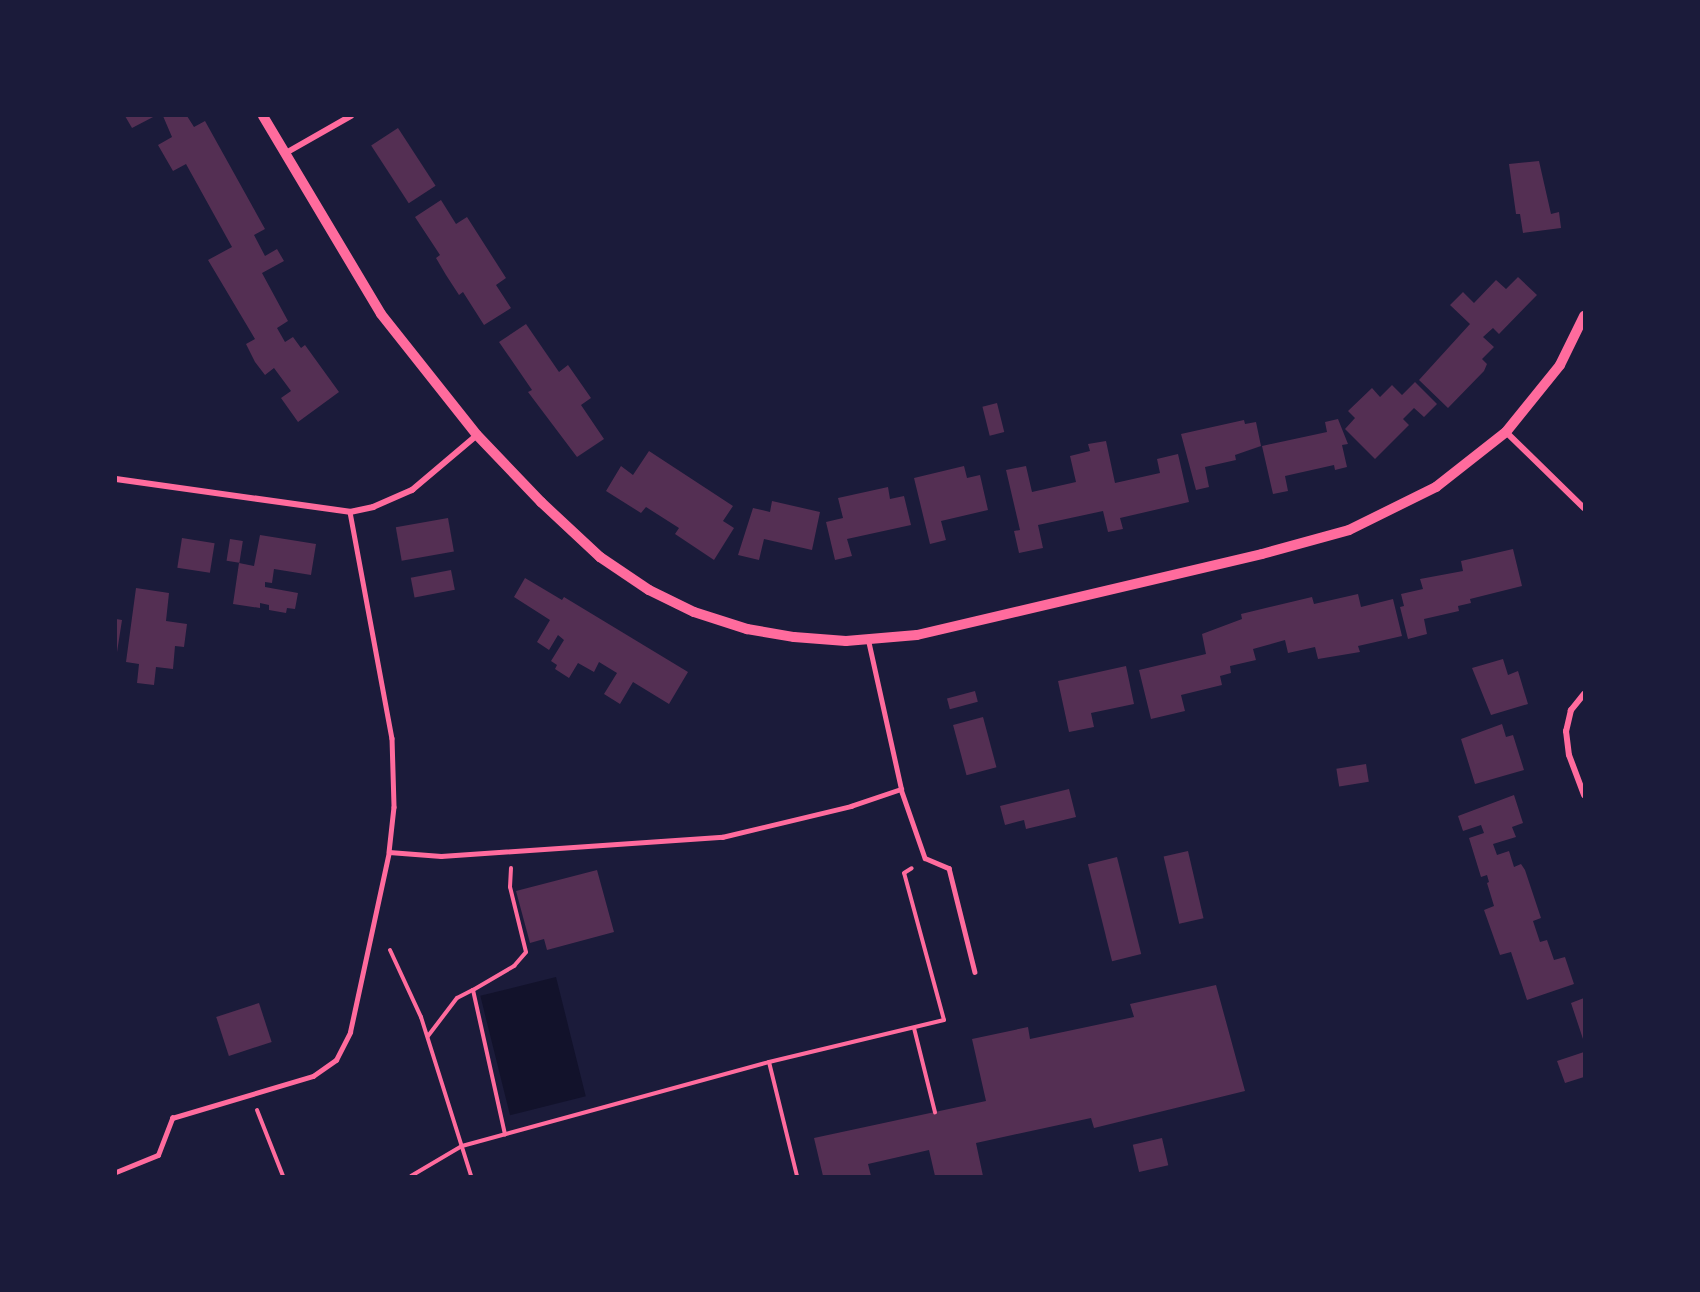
<!DOCTYPE html>
<html>
<head>
<meta charset="utf-8">
<style>
  body { margin:0 }
  #map { position:relative; width:1700px; height:1292px; overflow:hidden; background:#1b1b3a; font-family:"Fira Sans Condensed",sans-serif }
  div>[style] { position:absolute }
  [style*='--x'] { left:calc(var(--x)*1px); top:calc(var(--y)*1px); width:calc(var(--w)*1px); rotate:calc(var(--a)*1deg) }
  .water>* { inset:0; background:#12122b; transform-origin:0 0 }
  .building>* { inset:0; background:#542f53; transform-origin:0 0 }
  .path>* { height:4px; margin:-2px; padding:0 2px; transform-origin:2px; border-radius:2px; background:#ff6b9d }
  .service>* { height:4.5px; margin:-2.25px; padding:0 2.25px; transform-origin:2.25px; border-radius:2.25px; background:#ff6b9d }
  .minor>* { height:6px; margin:-3px; padding:0 3px; transform-origin:3px; border-radius:3px; background:#ff6b9d }
  .tertiary>* { height:10px; margin:-5px; padding:0 5px; transform-origin:5px; border-radius:5px; background:#ff6b9d }
  span { translate:-50% -50%; white-space:nowrap; text-align:center; line-height:1.15; -webkit-text-stroke:5px #1b1b3a; paint-order:stroke }
  .frame { position:absolute; inset:0; border:117px solid #1b1b3a; pointer-events:none }
</style>
</head>
<body>
<div id="map">
  <div class="water">
    <i style="left:556px;top:977px;width:123px;height:78px;rotate:76deg"></i>
  </div>
  <div class="building">
    <i style="clip-path:polygon(125px 116px,155px 116px,132px 128px)"></i>
    <i style="clip-path:polygon(163px 116px,187px 116px,194px 127px,205px 121px,265px 229px,254px 235px,265px 256px,277px 249px,284px 261px,262px 273px,288px 321px,277px 328px,285px 342px,293px 337px,301px 348px,305px 345px,339px 392px,298px 422px,281px 398px,291px 391px,274px 368px,265px 375px,255px 362px,246px 344px,255px 339px,208px 260px,232px 247px,186px 164px,173px 171px,158px 145px,172px 137px)"></i>
    <i style="left:398px;top:128px;width:69px;height:32px;rotate:57deg"></i>
    <i style="clip-path:polygon(1539px 161px,1551px 214px,1559px 212px,1561px 228px,1523px 233px,1520px 214px,1516px 214px,1509px 164px)"></i>
    <i style="clip-path:polygon(441px 200px,456px 224px,467px 217px,506px 278px,496px 285px,511px 308px,484px 325px,463px 292px,459px 295px,446px 275px,436px 258px,440px 255px,415px 217px)"></i>
    <i style="clip-path:polygon(1518px 277px,1537px 295px,1499px 334px,1493px 328px,1483px 337px,1494px 347px,1482px 359px,1487px 364px,1484px 371px,1448px 408px,1419px 380px,1470px 324px,1450px 305px,1463px 292px,1474px 303px,1496px 280px,1506px 289px)"></i>
    <i style="clip-path:polygon(526px 324px,559px 372px,568px 365px,591px 398px,581px 405px,604px 439px,577px 457px,528px 392px,532px 390px,499px 342px)"></i>
    <i style="clip-path:polygon(1415px 382px,1437px 404px,1424px 417px,1414px 408px,1403px 419px,1409px 425px,1375px 459px,1345px 429px,1355px 418px,1348px 411px,1372px 388px,1380px 397px,1392px 385px,1402px 395px)"></i>
    <i style="left:997px;top:403px;width:30px;height:15px;rotate:76deg"></i>
    <i style="clip-path:polygon(1338px 419px,1348px 444px,1342px 445px,1347px 467px,1335px 470px,1334px 465px,1285px 476px,1288px 491px,1273px 494px,1262px 446px,1327px 432px,1325px 422px)"></i>
    <i style="clip-path:polygon(1244px 420px,1245px 424px,1256px 422px,1261px 446px,1235px 455px,1236px 460px,1205px 467px,1209px 487px,1196px 490px,1181px 434px)"></i>
    <i style="clip-path:polygon(1106px 441px,1115px 483px,1160px 473px,1157px 459px,1178px 454px,1189px 502px,1120px 518px,1123px 529px,1108px 532px,1103px 511px,1038px 525px,1043px 548px,1019px 553px,1014px 531px,1020px 530px,1006px 470px,1026px 466px,1032px 492px,1076px 482px,1070px 456px,1090px 451px,1088px 444px)"></i>
    <i style="clip-path:polygon(649px 451px,733px 506px,723px 521px,734px 528px,714px 560px,675px 534px,679px 528px,646px 507px,641px 513px,606px 491px,621px 466px,633px 475px)"></i>
    <i style="clip-path:polygon(964px 466px,967px 478px,980px 475px,988px 510px,941px 521px,946px 540px,930px 544px,914px 478px)"></i>
    <i style="clip-path:polygon(888px 487px,890px 499px,904px 496px,911px 525px,847px 539px,852px 556px,835px 560px,826px 522px,843px 518px,838px 498px)"></i>
    <i style="clip-path:polygon(772px 501px,820px 512px,812px 550px,764px 539px,759px 560px,738px 555px,753px 508px,770px 512px)"></i>
    <i style="left:448px;top:518px;width:34px;height:53px;rotate:80deg"></i>
    <i style="clip-path:polygon(260px 535px,316px 544px,311px 575px,274px 569px,272px 583px,265px 582px,265px 587px,298px 593px,295px 609px,287px 608px,286px 613px,269px 610px,269px 605px,260px 603px,260px 608px,233px 604px,239px 563px,254px 566px)"></i>
    <i style="left:182px;top:538px;width:33px;height:30px;rotate:9deg"></i>
    <i style="left:230px;top:539px;width:13px;height:22px;rotate:9deg"></i>
    <i style="clip-path:polygon(1513px 549px,1522px 586px,1470px 599px,1471px 603px,1458px 606px,1459px 611px,1424px 619px,1427px 634px,1408px 639px,1400px 607px,1404px 606px,1401px 594px,1423px 589px,1420px 579px,1463px 571px,1461px 561px)"></i>
    <i style="left:451px;top:570px;width:20px;height:41px;rotate:79deg"></i>
    <i style="clip-path:polygon(525px 578px,562px 600px,564px 597px,688px 672px,669px 704px,633px 682px,620px 704px,604px 694px,617px 673px,599px 662px,594px 672px,578px 663px,569px 678px,555px 669px,557px 665px,551px 661px,564px 640px,558px 635px,549px 650px,537px 642px,550px 620px,514px 597px)"></i>
    <i style="clip-path:polygon(136px 588px,169px 593px,166px 621px,187px 624px,184px 647px,175px 646px,173px 669px,156px 667px,154px 685px,137px 683px,139px 664px,126px 662px)"></i>
    <i style="clip-path:polygon(1358px 594px,1361px 607px,1393px 599px,1402px 636px,1358px 646px,1360px 652px,1318px 659px,1315px 647px,1288px 653px,1285px 640px,1253px 649px,1256px 660px,1230px 666px,1231px 673px,1220px 676px,1222px 685px,1181px 695px,1185px 711px,1151px 719px,1139px 670px,1206px 654px,1202px 634px,1242px 619px,1241px 614px,1312px 597px,1314px 604px)"></i>
    <i style="clip-path:polygon(116px 619px,122px 620px,117px 652px,116px 652px)"></i>
    <i style="clip-path:polygon(1503px 659px,1508px 675px,1518px 671px,1528px 704px,1491px 715px,1472px 668px)"></i>
    <i style="clip-path:polygon(1126px 666px,1134px 704px,1091px 713px,1094px 727px,1069px 732px,1058px 681px)"></i>
    <i style="left:975px;top:691px;width:11px;height:29px;rotate:75deg"></i>
    <i style="left:983px;top:717px;width:52px;height:31px;rotate:75deg"></i>
    <i style="clip-path:polygon(1502px 724px,1506px 737px,1513px 735px,1524px 770px,1475px 784px,1461px 739px)"></i>
    <i style="left:1366px;top:764px;width:18px;height:30px;rotate:81deg"></i>
    <i style="clip-path:polygon(1069px 789px,1076px 817px,1026px 829px,1024px 820px,1005px 825px,1000px 806px)"></i>
    <i style="clip-path:polygon(1514px 795px,1523px 823px,1512px 827px,1516px 837px,1493px 844px,1497px 855px,1509px 851px,1514px 867px,1521px 864px,1525px 870px,1541px 918px,1533px 921px,1540px 942px,1547px 940px,1554px 960px,1565px 957px,1574px 984px,1527px 1000px,1511px 952px,1500px 955px,1484px 910px,1494px 906px,1487px 883px,1489px 882px,1487px 875px,1481px 877px,1469px 838px,1484px 833px,1481px 825px,1463px 831px,1458px 816px)"></i>
    <i style="left:1188px;top:851px;width:69px;height:25px;rotate:77deg"></i>
    <i style="left:1117px;top:857px;width:100px;height:30px;rotate:76deg"></i>
    <i style="clip-path:polygon(597px 870px,614px 932px,547px 950px,544px 939px,530px 943px,516px 891px)"></i>
    <i style="clip-path:polygon(1216px 985px,1245px 1091px,1094px 1128px,1091px 1118px,976px 1143px,983px 1176px,935px 1176px,929px 1150px,868px 1164px,871px 1176px,823px 1176px,814px 1138px,986px 1101px,972px 1039px,1028px 1027px,1030px 1039px,1134px 1017px,1130px 1004px)"></i>
    <i style="clip-path:polygon(1584px 998px,1584px 1042px,1571px 1003px)"></i>
    <i style="left:259px;top:1003px;width:41px;height:45px;rotate:72deg"></i>
    <i style="clip-path:polygon(1584px 1052px,1584px 1077px,1565px 1083px,1557px 1061px)"></i>
    <i style="left:1162px;top:1138px;width:28px;height:30px;rotate:77deg"></i>
  </div>
  <div class="path">
    <i style="--x:390;--y:950;--w:74;--a:65.2"></i>
    <i style="--x:421;--y:1017;--w:167;--a:72.5"></i>
    <i style="--x:473;--y:990;--w:48;--a:-30.3"></i>
    <i style="--x:514;--y:966;--w:18;--a:-49"></i>
    <i style="--x:526;--y:952;--w:67;--a:-103.8"></i>
    <i style="--x:510;--y:887;--w:19;--a:-87"></i>
    <i style="--x:914;--y:1028;--w:87;--a:76"></i>
    <i style="--x:428;--y:1036;--w:48;--a:-52.7"></i>
    <i style="--x:457;--y:998;--w:18;--a:-27"></i>
    <i style="--x:473;--y:990;--w:148;--a:77.5"></i>
    <i style="--x:769;--y:1062;--w:117;--a:76.2"></i>
    <i style="--x:257;--y:1110;--w:71;--a:68.5"></i>
    <i style="--x:411;--y:1176;--w:59;--a:-30.5"></i>
    <i style="--x:462;--y:1146;--w:318;--a:-15.3"></i>
    <i style="--x:769;--y:1062;--w:180;--a:-13.5"></i>
    <i style="--x:944;--y:1020;--w:152;--a:-105.2"></i>
    <i style="--x:904;--y:873;--w:9;--a:-32"></i>
  </div>
  <div class="service">
    <i style="--x:350;--y:512;--w:230;--a:79.5"></i>
    <i style="--x:392;--y:738;--w:69;--a:88.3"></i>
    <i style="--x:394;--y:807;--w:45;--a:96.3"></i>
    <i style="--x:389;--y:852;--w:52;--a:4.4"></i>
    <i style="--x:441;--y:856;--w:282;--a:-3.9"></i>
    <i style="--x:722;--y:837;--w:133;--a:-13.5"></i>
    <i style="--x:851;--y:806;--w:53;--a:-18.8"></i>
    <i style="--x:901;--y:789;--w:153;--a:-102.5"></i>
    <i style="--x:901;--y:789;--w:73;--a:70.8"></i>
    <i style="--x:925;--y:858;--w:26;--a:23"></i>
    <i style="--x:949;--y:868;--w:107;--a:76"></i>
    <i style="--x:116;--y:1172;--w:45;--a:-22"></i>
    <i style="--x:158;--y:1155;--w:40;--a:-69"></i>
    <i style="--x:172;--y:1118;--w:147;--a:-16.6"></i>
    <i style="--x:313;--y:1076;--w:28;--a:-35"></i>
    <i style="--x:336;--y:1060;--w:31;--a:-63"></i>
    <i style="--x:350;--y:1032;--w:184;--a:-77.8"></i>
  </div>
  <div class="minor">
    <i style="--x:284;--y:154;--w:77;--a:-29.6"></i>
    <i style="--x:1506;--y:432;--w:109;--a:44.3"></i>
    <i style="--x:116;--y:479;--w:236;--a:8"></i>
    <i style="--x:350;--y:512;--w:24;--a:-12"></i>
    <i style="--x:373;--y:507;--w:43;--a:-23.6"></i>
    <i style="--x:412;--y:490;--w:85;--a:-40.2"></i>
    <i style="--x:1584;--y:694;--w:21;--a:129"></i>
    <i style="--x:1571;--y:710;--w:22;--a:103"></i>
    <i style="--x:1566;--y:731;--w:24;--a:83"></i>
    <i style="--x:1569;--y:755;--w:43;--a:69.4"></i>
  </div>
  <div class="tertiary">
    <i style="--x:263;--y:116;--w:230;--a:59.2"></i>
    <i style="--x:381;--y:314;--w:154;--a:51.6"></i>
    <i style="--x:477;--y:435;--w:93;--a:46.3"></i>
    <i style="--x:541;--y:502;--w:81;--a:43"></i>
    <i style="--x:600;--y:557;--w:59;--a:34"></i>
    <i style="--x:649;--y:590;--w:50;--a:26.1"></i>
    <i style="--x:694;--y:612;--w:56;--a:17.8"></i>
    <i style="--x:747;--y:629;--w:48;--a:9.7"></i>
    <i style="--x:794;--y:637;--w:52;--a:4.4"></i>
    <i style="--x:846;--y:641;--w:71;--a:-4.8"></i>
    <i style="--x:917;--y:635;--w:354;--a:-13.2"></i>
    <i style="--x:1262;--y:554;--w:90;--a:-15.4"></i>
    <i style="--x:1349;--y:530;--w:97;--a:-26.3"></i>
    <i style="--x:1436;--y:487;--w:89;--a:-38.2"></i>
    <i style="--x:1506;--y:432;--w:86;--a:-51.1"></i>
    <i style="--x:1560;--y:365;--w:55;--a:-63.9"></i>
  </div>
  <div class="frame"></div>
</div>
</body>
</html>
